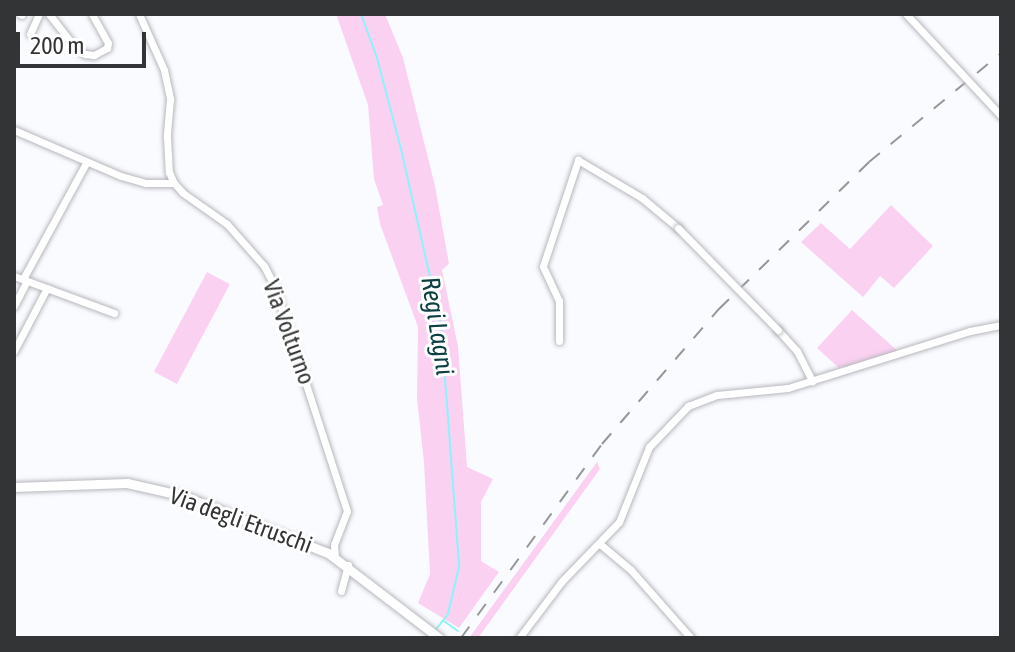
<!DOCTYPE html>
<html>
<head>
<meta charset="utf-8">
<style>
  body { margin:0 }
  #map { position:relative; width:1015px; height:652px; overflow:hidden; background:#fafbff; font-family:"Asap Condensed",sans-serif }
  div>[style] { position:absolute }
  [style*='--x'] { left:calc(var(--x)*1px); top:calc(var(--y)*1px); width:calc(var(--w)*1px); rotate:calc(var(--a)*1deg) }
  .green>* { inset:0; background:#fbd1f2; transform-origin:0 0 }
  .stream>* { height:2px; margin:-1px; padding:0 1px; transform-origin:1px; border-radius:1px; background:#8bf4fa }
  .roads { filter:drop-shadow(0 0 2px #b6b8bd) drop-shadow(0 0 2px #b6b8bd) }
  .minor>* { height:7px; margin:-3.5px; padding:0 3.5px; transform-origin:3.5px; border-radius:3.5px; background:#fff }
  .major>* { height:9px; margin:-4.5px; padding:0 4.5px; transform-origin:4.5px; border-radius:4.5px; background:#fff }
  .rail>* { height:2px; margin-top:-1px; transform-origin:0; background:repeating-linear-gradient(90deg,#959698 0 14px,transparent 0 28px) }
  .bridges { filter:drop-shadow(0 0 2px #b6b8bd) drop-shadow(0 0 2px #b6b8bd) }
  .minor-bridge>* { height:7px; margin:-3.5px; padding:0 3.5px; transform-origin:3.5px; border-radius:3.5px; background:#fff }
  span { translate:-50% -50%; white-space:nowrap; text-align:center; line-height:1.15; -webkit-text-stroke:6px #fff; paint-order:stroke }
  .street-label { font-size:24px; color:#333435 }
  .water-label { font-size:26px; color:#0d4042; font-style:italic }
  .frame { position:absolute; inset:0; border:16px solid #333435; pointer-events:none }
  .scale { position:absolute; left:16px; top:32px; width:130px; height:36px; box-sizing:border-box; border:4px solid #333435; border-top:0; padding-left:10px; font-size:24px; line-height:28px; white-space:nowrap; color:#333435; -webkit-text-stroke:6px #fff; paint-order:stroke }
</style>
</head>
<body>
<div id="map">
  <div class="green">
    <i style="clip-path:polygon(336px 14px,385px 14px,403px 58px,435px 186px,449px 264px,442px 270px,458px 346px,467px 467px,493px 479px,481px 502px,481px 561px,499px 572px,459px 628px,418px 603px,430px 574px,424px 462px,417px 399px,418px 327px,380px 224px,377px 207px,383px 205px,374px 179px,368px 105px)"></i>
    <i style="clip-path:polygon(891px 205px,933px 246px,894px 288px,880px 276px,863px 297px,801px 242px,821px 223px,850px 249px)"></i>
    <i style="left:207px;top:272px;width:26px;height:113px;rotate:28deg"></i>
    <i style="clip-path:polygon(852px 310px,900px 353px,840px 369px,817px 348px)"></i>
    <i style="clip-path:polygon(597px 462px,600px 469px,478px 638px,469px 638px)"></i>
  </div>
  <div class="stream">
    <i style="--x:361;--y:14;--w:47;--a:70"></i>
    <i style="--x:377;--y:58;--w:94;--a:75.2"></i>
    <i style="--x:401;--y:149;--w:180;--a:77.2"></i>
    <i style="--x:441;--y:325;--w:243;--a:85.7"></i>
    <i style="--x:459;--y:567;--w:48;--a:103.2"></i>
    <i style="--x:448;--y:614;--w:23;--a:128"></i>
    <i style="--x:444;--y:621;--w:17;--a:36"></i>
  </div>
  <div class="roads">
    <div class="minor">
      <i style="--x:20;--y:14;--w:2;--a:27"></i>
      <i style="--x:49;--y:14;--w:41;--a:52"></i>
      <i style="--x:74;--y:46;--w:14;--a:36"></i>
      <i style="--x:85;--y:54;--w:9;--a:6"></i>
      <i style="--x:94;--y:55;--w:15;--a:-28"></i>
      <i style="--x:107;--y:48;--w:5;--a:-79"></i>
      <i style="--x:108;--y:43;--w:33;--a:-119"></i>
      <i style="--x:139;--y:14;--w:61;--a:65.9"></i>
      <i style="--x:164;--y:70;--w:30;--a:78"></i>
      <i style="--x:170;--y:99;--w:38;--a:95"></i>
      <i style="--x:167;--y:137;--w:35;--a:87"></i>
      <i style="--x:169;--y:172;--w:12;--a:66"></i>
      <i style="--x:174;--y:183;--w:13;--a:48"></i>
      <i style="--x:183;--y:193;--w:54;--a:35.2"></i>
      <i style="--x:227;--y:224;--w:56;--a:48.6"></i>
      <i style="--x:264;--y:266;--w:21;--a:62"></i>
      <i style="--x:274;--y:285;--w:237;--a:72.1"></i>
      <i style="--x:347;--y:511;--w:36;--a:111"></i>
      <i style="--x:334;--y:545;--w:12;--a:85"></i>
      <i style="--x:30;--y:34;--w:22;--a:-66"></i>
      <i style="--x:14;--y:130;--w:116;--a:23.3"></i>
      <i style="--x:121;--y:176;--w:26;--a:16"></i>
      <i style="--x:146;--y:183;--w:28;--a:0"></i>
      <i style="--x:14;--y:276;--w:107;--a:20.3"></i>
      <i style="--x:23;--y:279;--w:132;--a:-61.5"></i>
      <i style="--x:14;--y:306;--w:28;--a:-63"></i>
      <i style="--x:778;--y:330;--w:28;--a:48"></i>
      <i style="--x:797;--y:351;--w:34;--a:63"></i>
      <i style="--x:559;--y:341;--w:40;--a:-90"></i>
      <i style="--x:559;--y:301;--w:38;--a:-115"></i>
      <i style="--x:543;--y:266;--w:112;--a:-71.7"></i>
      <i style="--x:578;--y:160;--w:74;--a:30.7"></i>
      <i style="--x:642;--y:198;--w:47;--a:39.8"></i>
      <i style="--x:14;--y:351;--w:71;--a:-62.4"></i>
      <i style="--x:600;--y:544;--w:40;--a:40"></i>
      <i style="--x:631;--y:570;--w:91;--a:48.6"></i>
      <i style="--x:341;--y:591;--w:27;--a:-75"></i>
      <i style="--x:519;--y:638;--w:71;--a:-53"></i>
      <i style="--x:562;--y:581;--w:82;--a:-46"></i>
      <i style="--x:619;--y:522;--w:81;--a:-68.2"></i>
      <i style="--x:649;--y:447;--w:57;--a:-46.4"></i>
      <i style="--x:688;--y:406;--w:31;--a:-21"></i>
      <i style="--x:717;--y:395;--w:71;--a:-5.6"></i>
      <i style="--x:788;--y:388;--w:191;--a:-17.4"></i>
      <i style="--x:970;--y:331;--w:32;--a:-11"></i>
    </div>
    <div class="major">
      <i style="--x:14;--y:487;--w:113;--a:-2"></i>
      <i style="--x:127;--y:483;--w:58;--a:12.8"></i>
      <i style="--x:184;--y:496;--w:155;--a:21.6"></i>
      <i style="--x:328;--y:553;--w:140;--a:37.4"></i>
    </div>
  </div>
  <div class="rail">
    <i style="--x:461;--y:638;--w:240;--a:-54"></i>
    <i style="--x:602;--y:444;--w:179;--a:-49.1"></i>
    <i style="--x:719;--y:309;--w:210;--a:-44.4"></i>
    <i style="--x:869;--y:162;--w:171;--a:-39.5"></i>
  </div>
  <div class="bridges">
    <div class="minor-bridge">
      <i style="--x:906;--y:14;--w:139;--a:47"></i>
      <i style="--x:678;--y:228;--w:143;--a:45.6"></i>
    </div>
  </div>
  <div class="street-label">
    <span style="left:289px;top:332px;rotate:70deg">Via Volturno</span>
    <span style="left:241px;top:520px;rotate:20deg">Via degli Etruschi</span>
  </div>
  <div class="water-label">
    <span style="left:437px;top:326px;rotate:81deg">Regi Lagni</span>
  </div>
  <div class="frame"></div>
  <div class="scale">200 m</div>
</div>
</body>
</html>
